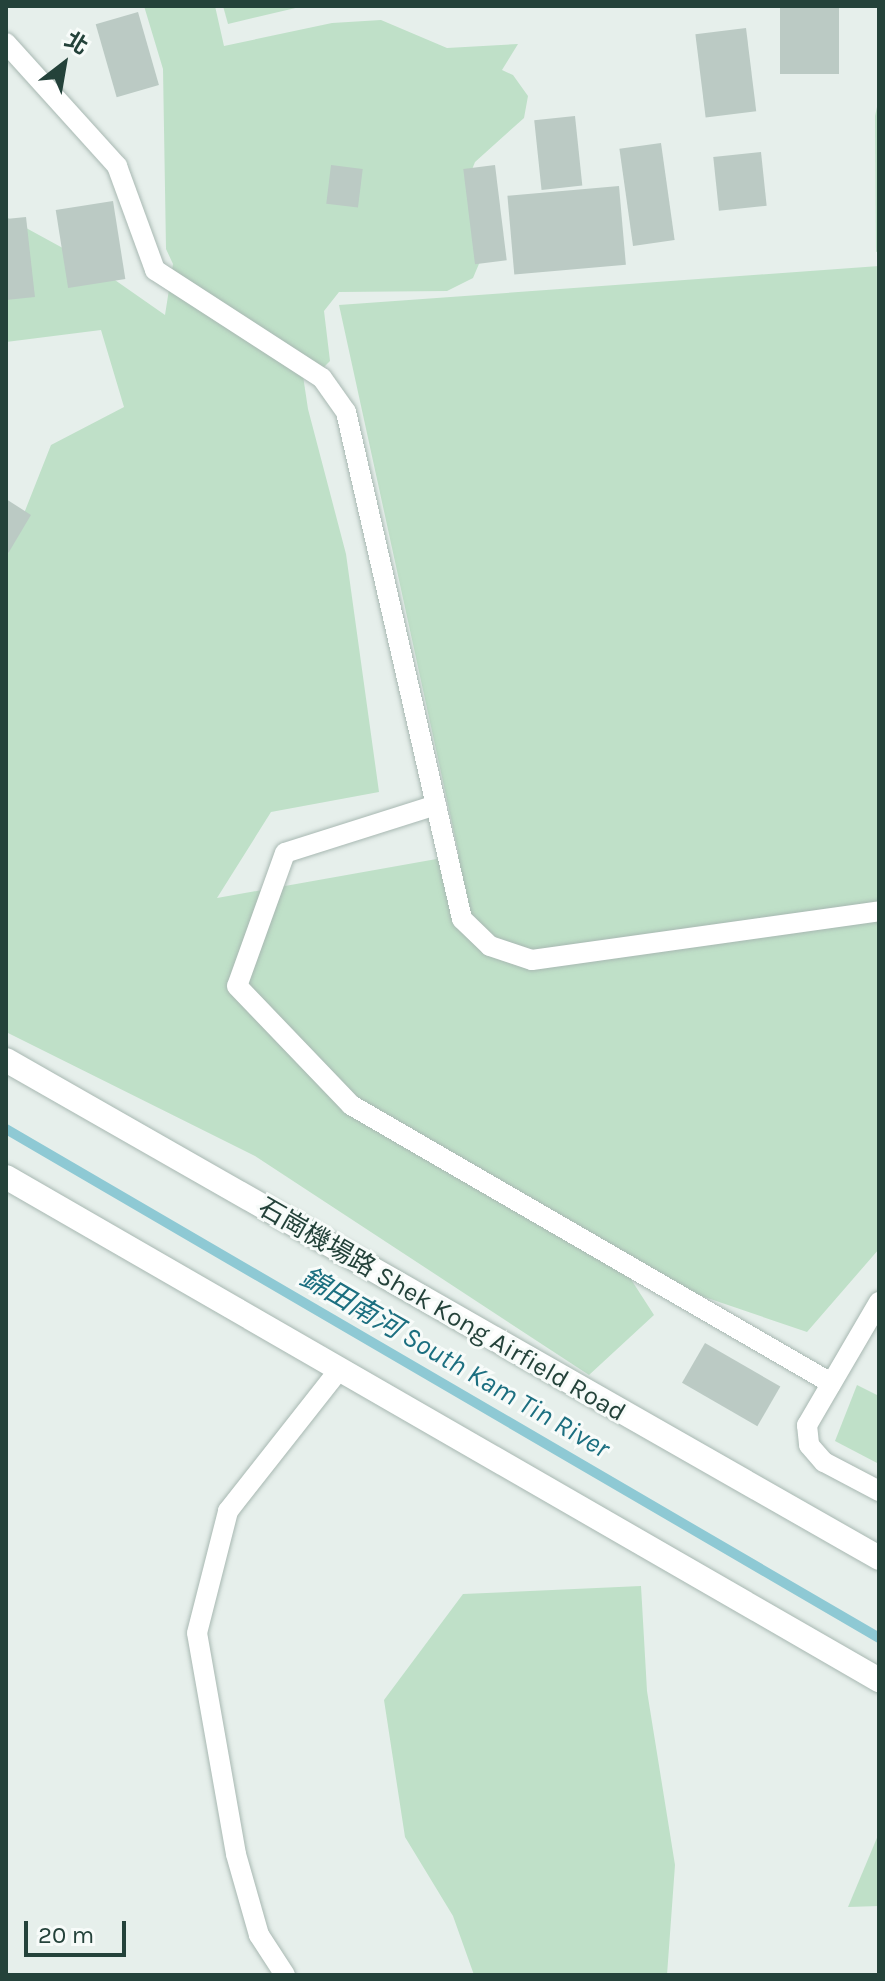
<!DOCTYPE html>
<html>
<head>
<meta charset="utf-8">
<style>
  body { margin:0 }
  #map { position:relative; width:885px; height:1981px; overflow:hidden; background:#e6efeb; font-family:Karla,"Noto Sans TC",sans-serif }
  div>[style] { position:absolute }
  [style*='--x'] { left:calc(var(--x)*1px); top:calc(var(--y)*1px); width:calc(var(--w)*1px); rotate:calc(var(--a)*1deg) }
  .green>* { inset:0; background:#bfe0c8 }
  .stream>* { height:10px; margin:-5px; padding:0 5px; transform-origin:5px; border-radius:5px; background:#8ec9d4 }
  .building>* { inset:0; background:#bbcac4; transform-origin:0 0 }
  .roads { filter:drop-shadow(0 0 2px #a8b8b2) drop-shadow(0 0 2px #a8b8b2) }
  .service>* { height:20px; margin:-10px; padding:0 10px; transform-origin:10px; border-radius:10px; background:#fff }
  .minor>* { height:24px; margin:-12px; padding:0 12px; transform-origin:12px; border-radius:12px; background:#fff }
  span { translate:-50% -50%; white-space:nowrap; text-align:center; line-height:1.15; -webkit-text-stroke:6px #f7fbf9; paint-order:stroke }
  .street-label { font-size:26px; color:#24423a }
  .water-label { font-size:28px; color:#1c6f80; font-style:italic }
  .frame { position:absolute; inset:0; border:8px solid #24423a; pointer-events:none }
  .north { position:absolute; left:24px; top:24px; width:80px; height:80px; -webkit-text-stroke:6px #f7fbf9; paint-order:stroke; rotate:31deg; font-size:22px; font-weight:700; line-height:32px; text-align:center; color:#24423a }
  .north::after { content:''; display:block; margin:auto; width:28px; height:36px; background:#24423a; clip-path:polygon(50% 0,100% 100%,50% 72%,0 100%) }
  .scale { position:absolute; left:24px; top:1921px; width:102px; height:36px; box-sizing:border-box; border:4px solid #24423a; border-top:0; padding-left:10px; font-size:24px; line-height:28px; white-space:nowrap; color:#24423a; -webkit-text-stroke:6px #f7fbf9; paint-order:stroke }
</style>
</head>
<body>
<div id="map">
  <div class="green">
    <i style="clip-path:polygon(144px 6px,215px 6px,224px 46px,332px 23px,381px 20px,447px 48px,518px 44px,502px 70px,513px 75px,528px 96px,524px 118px,475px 162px,469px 177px,481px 259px,473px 278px,447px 291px,339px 292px,324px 311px,330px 361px,321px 370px,300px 356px,308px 409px,346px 554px,379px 792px,271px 812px,217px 898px,459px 855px,339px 305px,879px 266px,879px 1249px,807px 1332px,625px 1270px,654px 1315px,589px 1375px,255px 1156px,6px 1032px,6px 559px,51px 445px,124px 407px,101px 330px,6px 342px,6px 217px,92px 264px,165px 315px,173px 264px,166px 249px,163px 69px)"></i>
    <i style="clip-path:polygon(223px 6px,304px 6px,228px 24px)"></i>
    <i style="clip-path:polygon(879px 98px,879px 251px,876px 252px,875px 116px)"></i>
    <i style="clip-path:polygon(857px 1385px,879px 1396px,879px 1464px,835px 1441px)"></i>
    <i style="clip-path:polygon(641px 1586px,647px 1691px,675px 1865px,667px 1975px,474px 1975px,453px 1916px,405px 1837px,384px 1700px,463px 1594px)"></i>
    <i style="clip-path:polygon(879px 1833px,879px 1906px,848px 1907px)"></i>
  </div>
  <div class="stream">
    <i style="--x:6;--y:1129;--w:1011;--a:30.24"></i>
  </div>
  <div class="building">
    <i style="left:780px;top:6px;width:59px;height:68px"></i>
    <i style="left:138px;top:12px;width:76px;height:44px;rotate:74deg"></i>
    <i style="left:746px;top:28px;width:84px;height:51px;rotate:83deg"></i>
    <i style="left:575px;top:116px;width:70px;height:41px;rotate:84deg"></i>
    <i style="left:661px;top:143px;width:98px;height:42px;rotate:82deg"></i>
    <i style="left:761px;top:152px;width:54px;height:48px;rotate:84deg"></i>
    <i style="left:331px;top:165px;width:32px;height:39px;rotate:7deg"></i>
    <i style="left:495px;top:165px;width:96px;height:32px;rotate:83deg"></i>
    <i style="left:619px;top:186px;width:79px;height:112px;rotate:85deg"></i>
    <i style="left:113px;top:201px;width:79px;height:58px;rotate:81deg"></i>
    <i style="clip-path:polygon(26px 217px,35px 297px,6px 300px,6px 219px)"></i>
    <i style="clip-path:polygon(6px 499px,31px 515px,6px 557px)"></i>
    <i style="left:705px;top:1343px;width:87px;height:46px;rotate:30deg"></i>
  </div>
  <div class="roads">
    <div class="service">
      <i style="--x:6;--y:43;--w:166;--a:47.9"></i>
      <i style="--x:117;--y:166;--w:111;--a:69.9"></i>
      <i style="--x:155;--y:270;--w:199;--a:32.9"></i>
      <i style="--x:322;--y:378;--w:42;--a:54.8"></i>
      <i style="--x:346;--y:412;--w:520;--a:77.11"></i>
      <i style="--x:462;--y:919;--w:39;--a:44"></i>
      <i style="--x:490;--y:946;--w:44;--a:18.4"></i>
      <i style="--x:532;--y:960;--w:350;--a:-8"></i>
      <i style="--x:436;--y:805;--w:158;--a:162.4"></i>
      <i style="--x:285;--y:853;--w:141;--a:109.8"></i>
      <i style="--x:237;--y:986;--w:165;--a:46.2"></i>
      <i style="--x:351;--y:1105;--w:555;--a:30.08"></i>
      <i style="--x:879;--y:1302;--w:143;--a:120.3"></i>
      <i style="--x:807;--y:1425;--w:20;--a:84"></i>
      <i style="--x:809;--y:1445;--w:23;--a:49"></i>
      <i style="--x:824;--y:1462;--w:62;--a:27.8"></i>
      <i style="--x:285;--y:1975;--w:48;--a:-123"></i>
      <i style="--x:259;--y:1935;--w:84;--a:-105.9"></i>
      <i style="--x:236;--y:1854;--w:224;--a:-100"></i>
      <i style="--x:197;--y:1633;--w:126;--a:-75.7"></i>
      <i style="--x:228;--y:1511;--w:178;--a:-51.8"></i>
    </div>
    <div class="minor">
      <i style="--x:6;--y:1060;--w:1005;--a:29.7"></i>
      <i style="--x:6;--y:1177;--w:1008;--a:29.95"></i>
    </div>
  </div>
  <div class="street-label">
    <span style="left:442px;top:1310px;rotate:30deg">石崗機場路 Shek Kong Airfield Road</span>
  </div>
  <div class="water-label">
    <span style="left:455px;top:1363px;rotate:30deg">錦田南河 South Kam Tin River</span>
  </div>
  <div class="frame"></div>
  <div class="north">北</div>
  <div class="scale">20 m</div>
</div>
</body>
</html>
